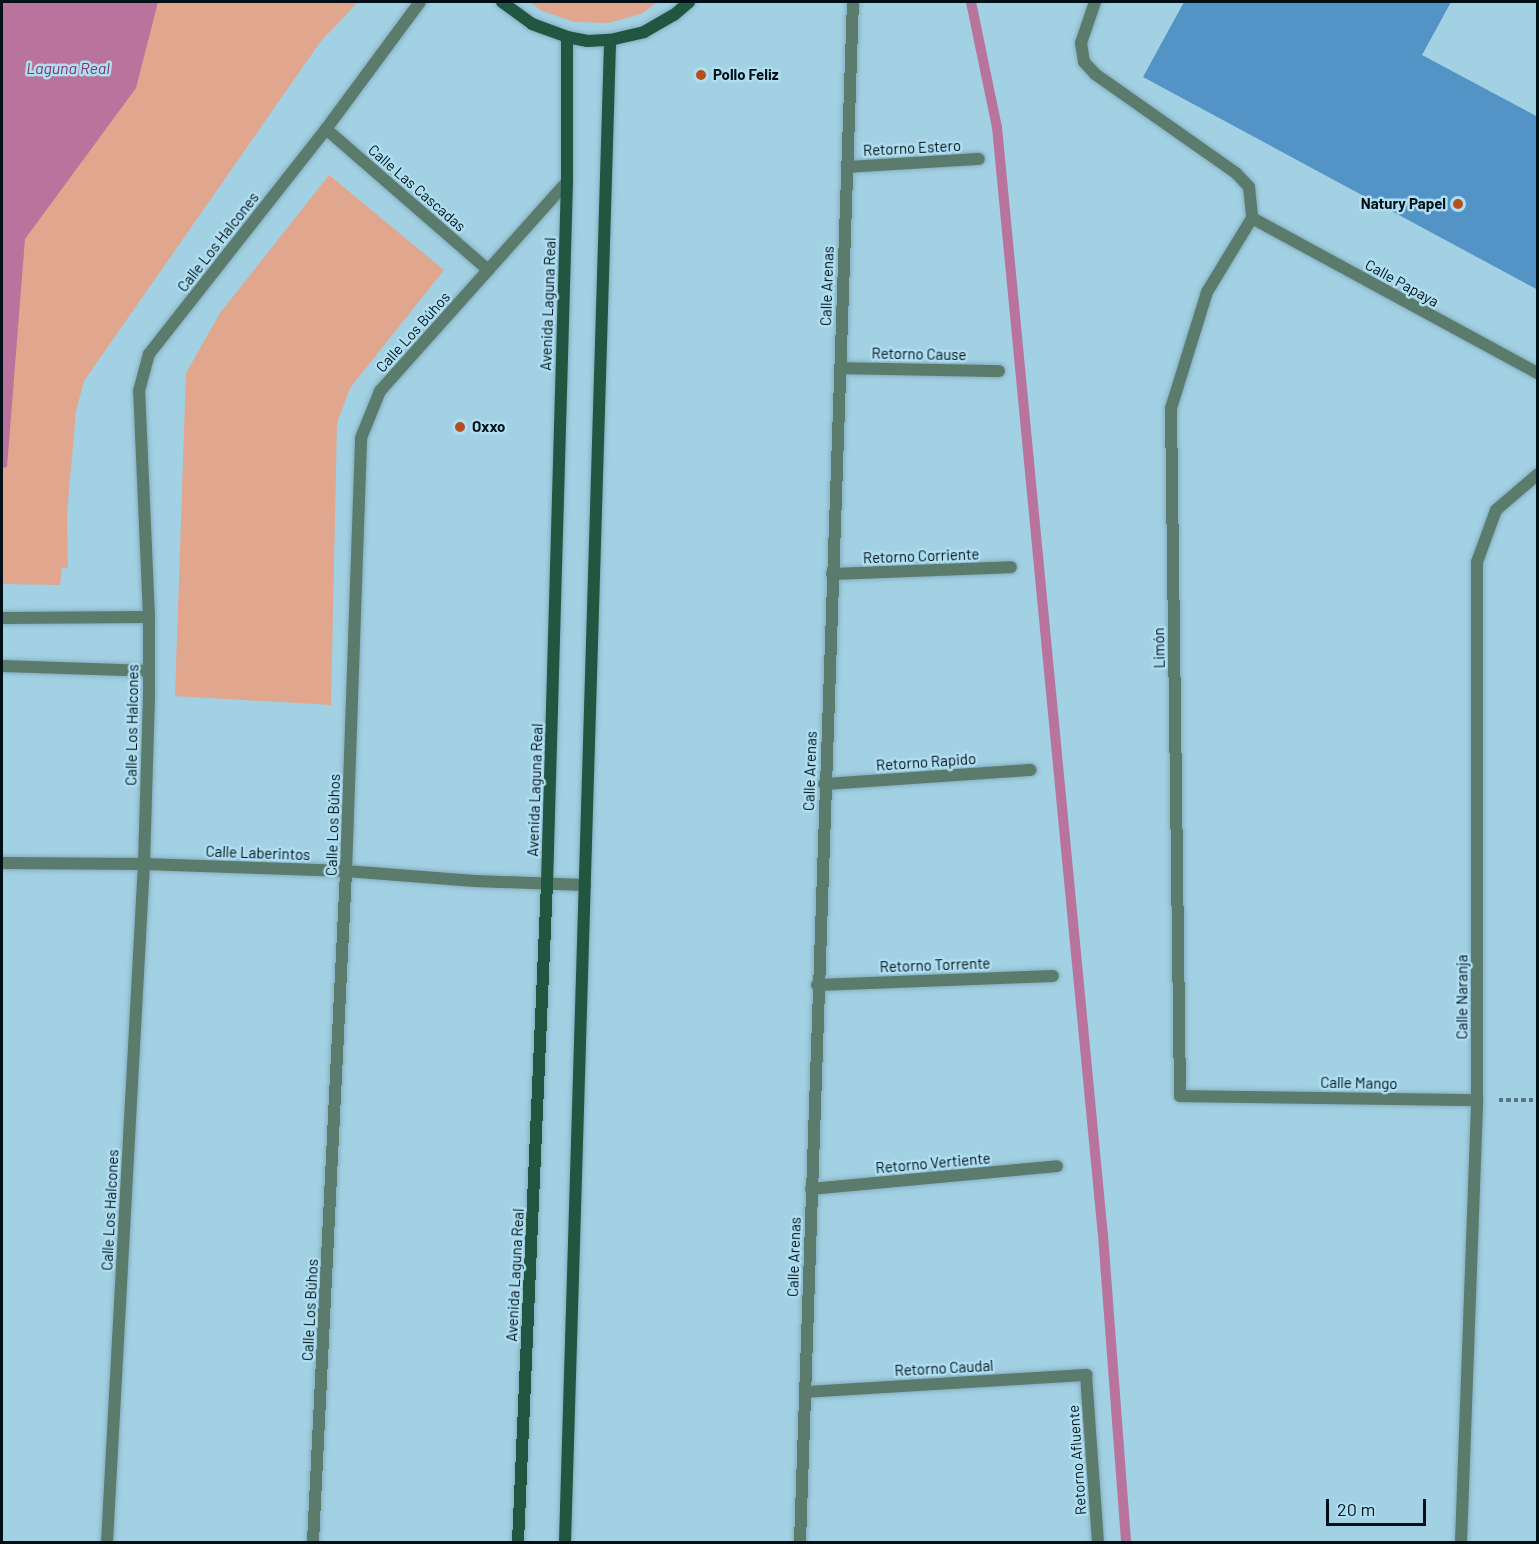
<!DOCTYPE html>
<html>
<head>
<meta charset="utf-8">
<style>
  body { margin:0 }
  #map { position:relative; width:1539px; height:1544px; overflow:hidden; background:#a2d1e4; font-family:Barlow,sans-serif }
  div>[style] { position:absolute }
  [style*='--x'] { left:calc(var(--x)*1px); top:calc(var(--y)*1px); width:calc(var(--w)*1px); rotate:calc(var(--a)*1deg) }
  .green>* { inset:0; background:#e0a68e }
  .water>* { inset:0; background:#b8749c }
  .stream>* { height:10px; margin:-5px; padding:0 5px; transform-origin:5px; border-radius:5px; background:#b8749c }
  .building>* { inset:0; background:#5493c5 }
  .path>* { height:4px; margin-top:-2px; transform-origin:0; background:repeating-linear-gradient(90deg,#557582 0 4.5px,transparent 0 7.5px) }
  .roads { filter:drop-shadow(0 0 2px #85aebf) drop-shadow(0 0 2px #85aebf) }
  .lane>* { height:12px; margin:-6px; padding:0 6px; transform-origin:6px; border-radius:6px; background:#5b7c6c }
  .street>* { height:12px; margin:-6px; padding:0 6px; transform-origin:6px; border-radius:6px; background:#5b7c6c }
  .secondary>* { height:12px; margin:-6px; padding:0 6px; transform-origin:6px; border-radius:6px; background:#215641 }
  .dots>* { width:16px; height:16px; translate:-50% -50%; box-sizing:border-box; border:3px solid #afdef1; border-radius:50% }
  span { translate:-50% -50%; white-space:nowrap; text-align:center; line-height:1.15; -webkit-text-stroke:5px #afdef1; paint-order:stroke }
  .poi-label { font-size:15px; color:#011017; font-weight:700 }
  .left { translate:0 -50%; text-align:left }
  .right { translate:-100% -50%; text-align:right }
  .street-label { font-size:15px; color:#011017 }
  .water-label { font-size:16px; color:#843267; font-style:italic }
  .frame { position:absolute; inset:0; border:3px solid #011017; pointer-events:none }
  .scale { position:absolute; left:1326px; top:1499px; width:100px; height:27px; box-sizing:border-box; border:3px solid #011017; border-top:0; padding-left:8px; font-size:18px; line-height:21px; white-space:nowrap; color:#011017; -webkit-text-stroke:4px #afdef1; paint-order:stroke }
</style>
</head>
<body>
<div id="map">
  <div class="green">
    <i style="clip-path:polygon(2px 2px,358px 2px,321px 41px,84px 381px,76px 411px,67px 514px,68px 568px,62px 568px,60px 585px,2px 584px)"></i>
    <i style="clip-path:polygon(530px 2px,657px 2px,643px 13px,609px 23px,575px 22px,542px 11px)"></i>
    <i style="clip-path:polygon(329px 175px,444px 270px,350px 388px,337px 423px,331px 705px,175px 696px,186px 373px,220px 313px)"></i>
  </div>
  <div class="water">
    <i style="clip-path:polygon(2px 2px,158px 2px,136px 88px,25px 239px,7px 467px,2px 468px)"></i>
  </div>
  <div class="stream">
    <i style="--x:971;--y:2;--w:128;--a:78.3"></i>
    <i style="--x:997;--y:127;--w:1113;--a:84.54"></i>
    <i style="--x:1103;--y:1235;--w:308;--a:85.7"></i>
  </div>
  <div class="building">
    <i style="clip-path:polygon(1184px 2px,1451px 2px,1422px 55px,1538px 117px,1538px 290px,1143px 77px)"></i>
  </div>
  <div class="path">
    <i style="--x:1499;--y:1100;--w:39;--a:0"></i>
  </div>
  <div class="roads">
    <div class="lane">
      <i style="--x:1095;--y:2;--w:43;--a:108.9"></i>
      <i style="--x:1081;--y:43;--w:19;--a:81"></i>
      <i style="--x:1084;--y:62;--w:16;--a:47"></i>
      <i style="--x:1095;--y:74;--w:172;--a:35.1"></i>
      <i style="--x:1236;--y:173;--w:19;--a:47"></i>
      <i style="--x:1249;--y:187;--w:31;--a:84"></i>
      <i style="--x:1252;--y:218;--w:87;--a:121.3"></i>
      <i style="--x:1207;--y:292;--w:121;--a:107.2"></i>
      <i style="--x:1171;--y:408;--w:688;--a:89.25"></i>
      <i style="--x:1180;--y:1096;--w:297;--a:0.8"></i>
      <i style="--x:1252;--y:218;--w:325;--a:28.5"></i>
      <i style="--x:1461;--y:1542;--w:442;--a:-87.9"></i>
      <i style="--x:1477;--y:1100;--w:538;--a:-90"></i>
      <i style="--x:1477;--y:562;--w:55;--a:-69.9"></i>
      <i style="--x:1496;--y:510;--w:55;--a:-40.6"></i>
    </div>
    <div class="street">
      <i style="--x:326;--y:129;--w:215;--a:41"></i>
      <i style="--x:847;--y:167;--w:132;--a:-3.5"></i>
      <i style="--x:840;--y:368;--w:159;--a:1.1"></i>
      <i style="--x:832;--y:574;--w:179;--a:-2.2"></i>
      <i style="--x:2;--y:618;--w:147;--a:-0.4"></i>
      <i style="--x:2;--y:666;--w:147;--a:1.9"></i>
      <i style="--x:824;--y:784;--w:207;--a:-3.9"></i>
      <i style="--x:2;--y:863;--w:142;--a:0.4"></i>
      <i style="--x:144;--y:864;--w:202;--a:2"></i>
      <i style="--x:346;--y:871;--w:129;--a:4.4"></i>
      <i style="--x:475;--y:881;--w:110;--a:2.1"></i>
      <i style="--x:817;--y:985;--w:236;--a:-2.2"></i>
      <i style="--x:811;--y:1189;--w:247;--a:-5.3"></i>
      <i style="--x:805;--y:1392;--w:282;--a:-3.5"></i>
      <i style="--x:1086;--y:1375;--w:167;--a:85.9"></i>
      <i style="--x:107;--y:1542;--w:679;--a:-86.88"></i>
      <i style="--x:144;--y:864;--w:168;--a:-88.3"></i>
      <i style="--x:149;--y:696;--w:79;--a:-90"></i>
      <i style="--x:149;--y:617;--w:226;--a:-92.5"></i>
      <i style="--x:139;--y:391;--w:38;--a:-75"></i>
      <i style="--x:149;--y:354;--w:286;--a:-51.8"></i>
      <i style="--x:326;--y:129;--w:158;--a:-53.5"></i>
      <i style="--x:313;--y:1542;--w:672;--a:-87.18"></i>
      <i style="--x:346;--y:871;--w:433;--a:-88"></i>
      <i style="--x:361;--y:438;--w:51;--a:-68"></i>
      <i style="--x:380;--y:391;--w:280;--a:-48.2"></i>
      <i style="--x:800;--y:1542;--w:1541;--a:-88.03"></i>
    </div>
    <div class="secondary">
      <i style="--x:502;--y:2;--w:37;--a:36"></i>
      <i style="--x:532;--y:24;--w:37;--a:20"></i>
      <i style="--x:567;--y:37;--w:21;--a:11"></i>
      <i style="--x:588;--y:41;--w:22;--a:-3"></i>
      <i style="--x:610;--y:40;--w:35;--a:-13"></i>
      <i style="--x:644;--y:32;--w:34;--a:-30"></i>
      <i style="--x:674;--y:15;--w:20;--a:-41"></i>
      <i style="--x:518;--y:1542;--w:659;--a:-87.48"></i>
      <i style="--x:547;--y:884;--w:702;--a:-88.37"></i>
      <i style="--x:567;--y:182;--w:145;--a:-90"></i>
      <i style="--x:565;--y:1542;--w:1503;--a:-88.28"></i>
    </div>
  </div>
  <div class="dots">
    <i style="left:701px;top:75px;background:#b4501d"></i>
    <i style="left:1458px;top:204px;background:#b4501d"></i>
    <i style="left:460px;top:427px;background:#b4501d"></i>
  </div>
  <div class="poi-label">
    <span class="left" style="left:713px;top:75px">Pollo Feliz</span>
    <span class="right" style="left:1446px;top:204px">Natury Papel</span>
    <span class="left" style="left:472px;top:427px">Oxxo</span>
  </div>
  <div class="street-label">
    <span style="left:912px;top:148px;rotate:-3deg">Retorno Estero</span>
    <span style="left:417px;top:188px;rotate:41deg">Calle Las Cascadas</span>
    <span style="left:218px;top:242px;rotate:-52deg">Calle Los Halcones</span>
    <span style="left:1402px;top:283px;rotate:29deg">Calle Papaya</span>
    <span style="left:827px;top:286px;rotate:-88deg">Calle Arenas</span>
    <span style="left:548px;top:304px;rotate:-88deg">Avenida Laguna Real</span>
    <span style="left:413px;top:332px;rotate:-48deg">Calle Los Búhos</span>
    <span style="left:919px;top:354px;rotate:1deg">Retorno Cause</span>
    <span style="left:921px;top:556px;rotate:-2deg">Retorno Corriente</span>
    <span style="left:1159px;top:648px;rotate:-91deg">Limón</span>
    <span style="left:132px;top:725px;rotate:-89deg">Calle Los Halcones</span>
    <span style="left:926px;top:762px;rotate:-4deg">Retorno Rapido</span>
    <span style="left:810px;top:771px;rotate:-88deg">Calle Arenas</span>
    <span style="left:535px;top:790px;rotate:-88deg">Avenida Laguna Real</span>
    <span style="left:333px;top:825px;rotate:-88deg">Calle Los Búhos</span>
    <span style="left:258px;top:853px;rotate:2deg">Calle Laberintos</span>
    <span style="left:935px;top:965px;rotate:-2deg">Retorno Torrente</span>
    <span style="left:1462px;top:997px;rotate:-90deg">Calle Naranja</span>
    <span style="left:1359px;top:1083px;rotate:1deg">Calle Mango</span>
    <span style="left:933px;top:1163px;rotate:-5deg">Retorno Vertiente</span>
    <span style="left:110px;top:1210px;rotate:-87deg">Calle Los Halcones</span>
    <span style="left:794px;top:1257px;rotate:-88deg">Calle Arenas</span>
    <span style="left:515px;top:1275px;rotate:-87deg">Avenida Laguna Real</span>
    <span style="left:310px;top:1310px;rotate:-87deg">Calle Los Búhos</span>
    <span style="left:944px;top:1368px;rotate:-3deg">Retorno Caudal</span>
    <span style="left:1077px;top:1460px;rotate:-94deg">Retorno Afluente</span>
  </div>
  <div class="water-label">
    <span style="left:68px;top:68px">Laguna Real</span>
  </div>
  <div class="frame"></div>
  <div class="scale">20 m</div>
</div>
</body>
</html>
